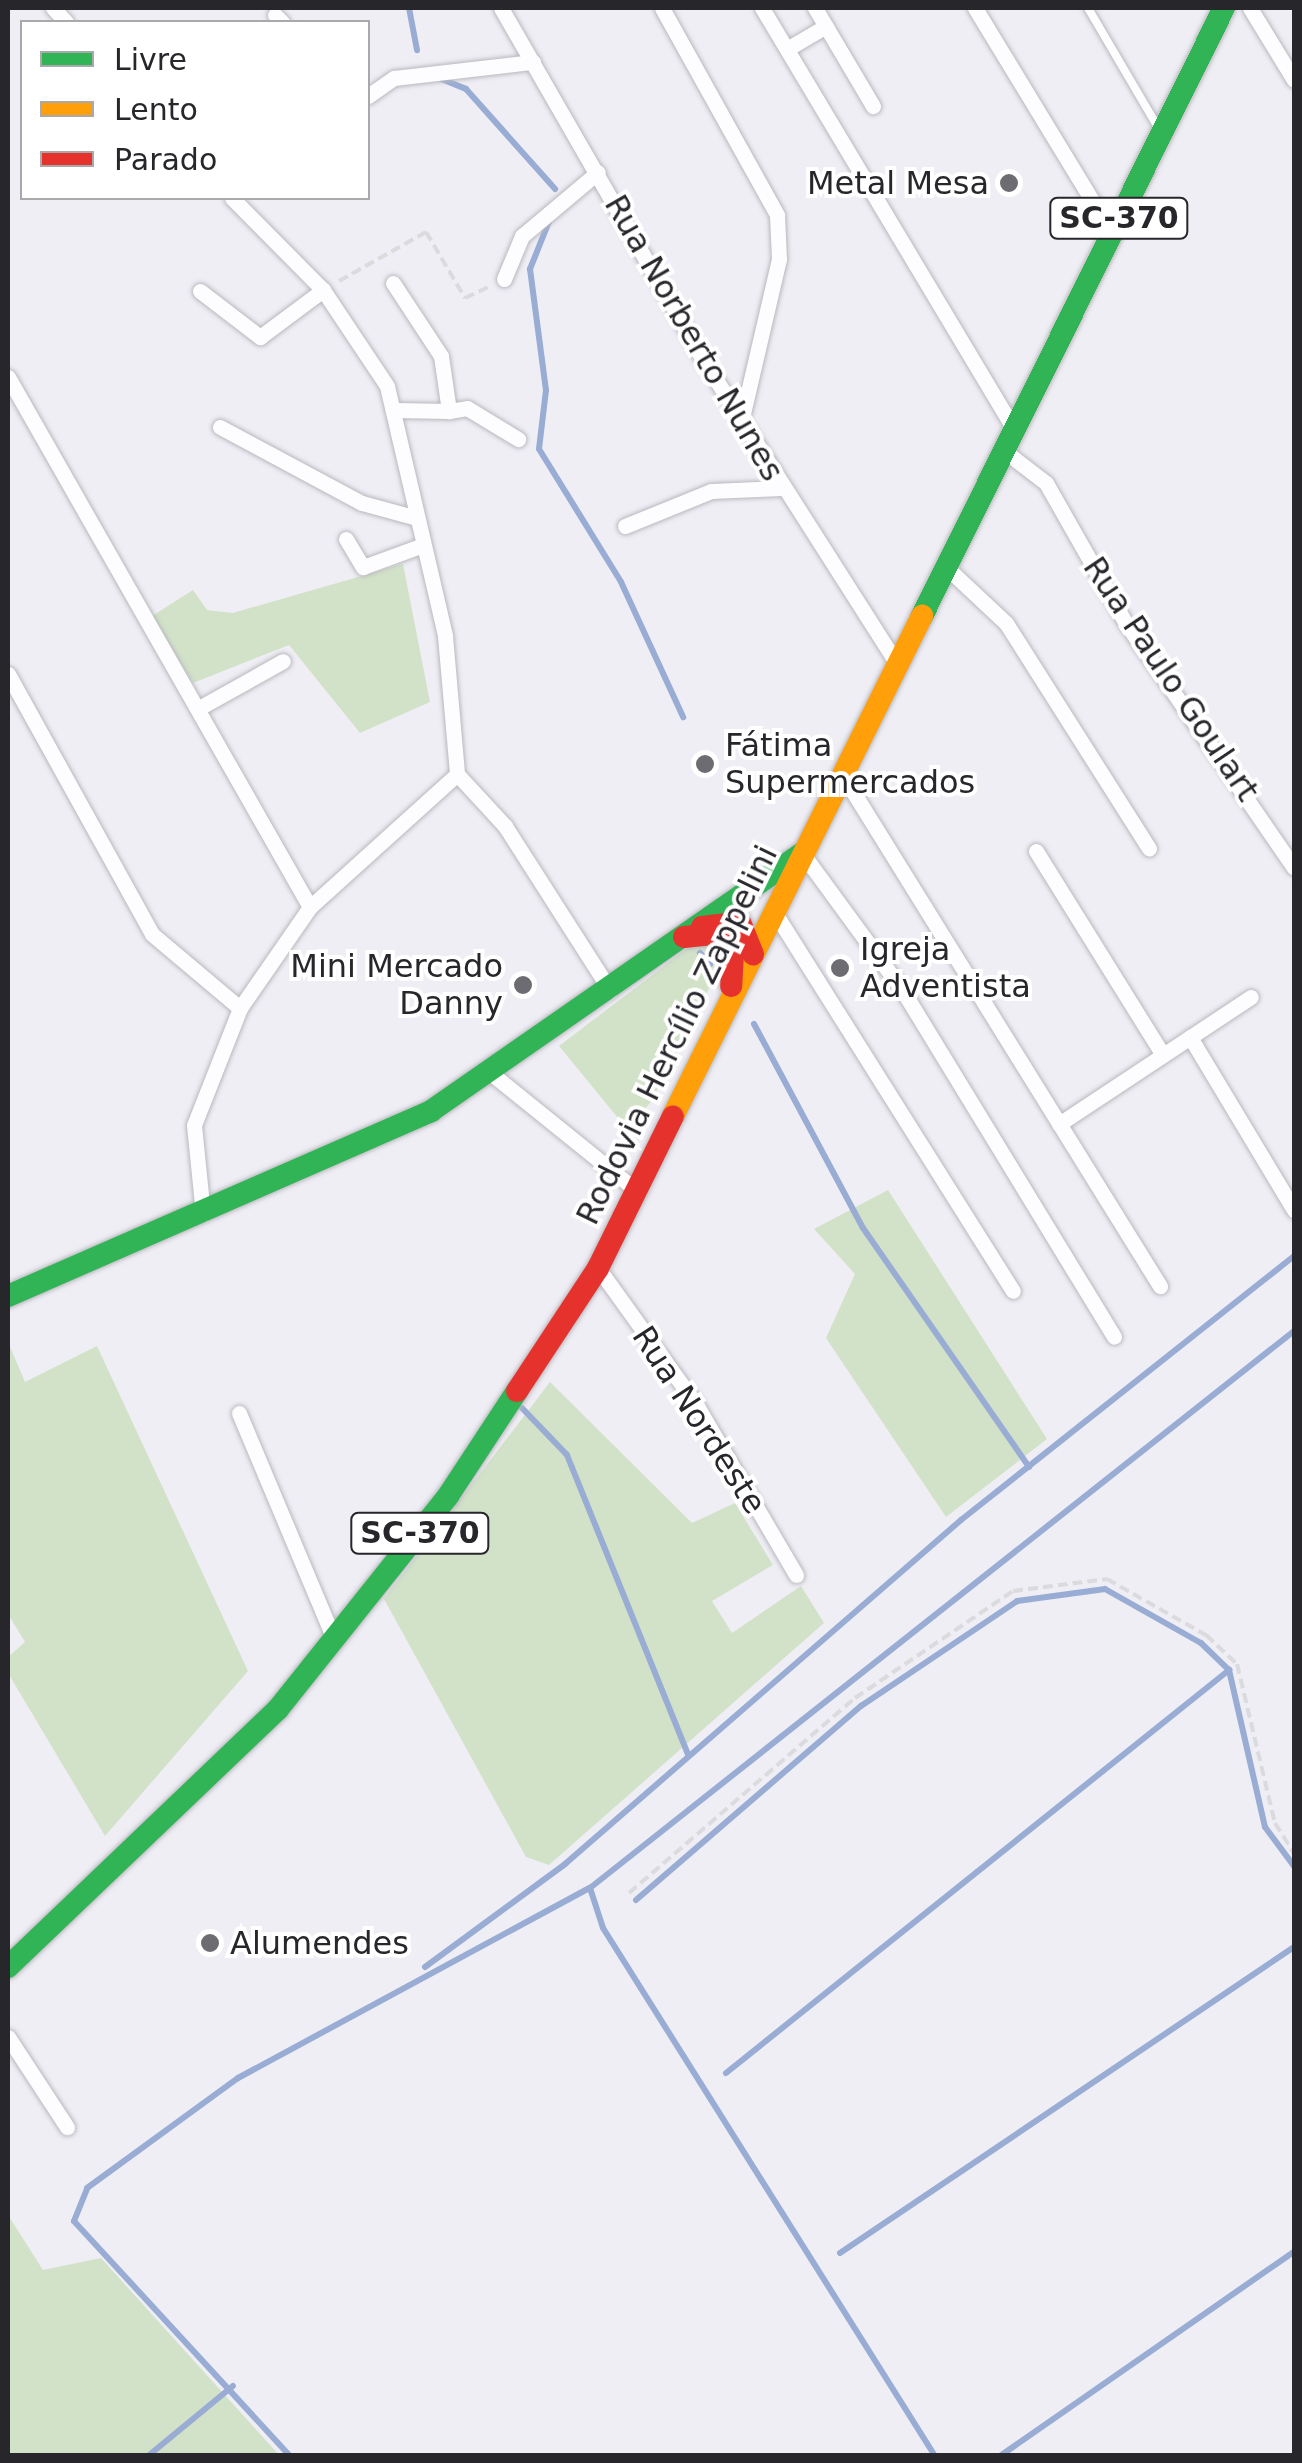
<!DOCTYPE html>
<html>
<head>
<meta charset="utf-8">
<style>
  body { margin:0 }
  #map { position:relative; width:1302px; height:2463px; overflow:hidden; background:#efeef5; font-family:"DejaVu Sans",sans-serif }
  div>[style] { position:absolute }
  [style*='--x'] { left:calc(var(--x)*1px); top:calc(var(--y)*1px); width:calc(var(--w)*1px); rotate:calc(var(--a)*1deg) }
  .green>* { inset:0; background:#d2e2c8 }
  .stream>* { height:6px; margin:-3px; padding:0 3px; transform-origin:3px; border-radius:3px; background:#99acd4 }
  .path>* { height:4px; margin-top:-2px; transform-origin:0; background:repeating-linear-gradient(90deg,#dbdadc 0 10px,transparent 0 15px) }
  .roads { filter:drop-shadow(0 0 2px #b9b8bd) drop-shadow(0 0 2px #b9b8bd) }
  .lane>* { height:8px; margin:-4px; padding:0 4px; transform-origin:4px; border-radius:4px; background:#fdfcfe }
  .street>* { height:15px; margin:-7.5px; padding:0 7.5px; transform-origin:7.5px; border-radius:7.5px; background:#fdfcfe }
  .fast>* { height:22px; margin:-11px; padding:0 11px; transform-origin:11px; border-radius:11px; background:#30b455 }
  .slow>* { height:22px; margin:-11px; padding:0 11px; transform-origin:11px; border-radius:11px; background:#ff9f0a }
  .jam>* { height:22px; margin:-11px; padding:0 11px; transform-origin:11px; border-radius:11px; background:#e5322d }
  .dots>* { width:28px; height:28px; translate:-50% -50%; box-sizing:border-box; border:5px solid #fff; border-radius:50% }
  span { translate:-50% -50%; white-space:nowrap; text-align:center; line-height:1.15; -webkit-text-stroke:8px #fff; paint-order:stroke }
  .shield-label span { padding:2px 8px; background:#fff; border:2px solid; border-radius:8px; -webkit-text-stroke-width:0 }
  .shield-label { font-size:30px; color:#27262b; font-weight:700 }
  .poi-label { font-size:32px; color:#27262b }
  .right { translate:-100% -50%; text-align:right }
  .left { translate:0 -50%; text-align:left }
  .street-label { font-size:32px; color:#27262b }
  .frame { position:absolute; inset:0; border:10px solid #27262b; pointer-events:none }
  .legend { position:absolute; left:20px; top:20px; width:350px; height:180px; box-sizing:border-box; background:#fff; border:2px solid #a9a8aa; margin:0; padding:12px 18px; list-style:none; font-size:30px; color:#27262b }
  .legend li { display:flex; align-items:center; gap:20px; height:50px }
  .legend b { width:50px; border:2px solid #a9a8aa }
</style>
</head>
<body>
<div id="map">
  <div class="green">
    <i style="clip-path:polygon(403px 564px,430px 702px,360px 733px,289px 645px,193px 683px,152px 616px,193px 590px,207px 610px,233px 613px)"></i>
    <i style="clip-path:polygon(693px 944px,716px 946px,719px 969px,651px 1102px,627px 1129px,559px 1046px)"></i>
    <i style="clip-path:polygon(888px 1190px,1047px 1439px,946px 1517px,826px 1338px,855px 1274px,814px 1229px)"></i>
    <i style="clip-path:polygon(8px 1342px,25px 1382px,97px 1346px,248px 1671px,105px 1836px,8px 1673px,8px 1657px,25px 1642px,8px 1614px)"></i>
    <i style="clip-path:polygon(550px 1382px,692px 1523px,735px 1503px,773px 1565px,712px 1601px,732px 1633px,801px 1586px,824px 1623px,549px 1865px,526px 1857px,384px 1599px)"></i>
    <i style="clip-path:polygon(8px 2215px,43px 2270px,101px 2258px,279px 2455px,8px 2455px)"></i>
  </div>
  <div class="stream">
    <i style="--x:409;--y:8;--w:43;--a:79.2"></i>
    <i style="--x:439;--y:78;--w:29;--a:22"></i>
    <i style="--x:466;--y:89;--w:134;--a:48.3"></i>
    <i style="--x:550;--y:219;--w:54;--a:111.8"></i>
    <i style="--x:530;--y:269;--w:122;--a:82.5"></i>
    <i style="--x:546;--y:390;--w:59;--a:96.8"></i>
    <i style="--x:539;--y:449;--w:156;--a:58.3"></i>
    <i style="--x:621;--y:582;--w:149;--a:65.3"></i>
    <i style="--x:700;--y:953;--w:15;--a:48"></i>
    <i style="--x:754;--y:1024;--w:231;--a:61.9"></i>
    <i style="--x:863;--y:1228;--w:291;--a:55.2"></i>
    <i style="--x:522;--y:1408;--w:65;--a:46.2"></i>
    <i style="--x:567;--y:1455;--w:323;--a:68"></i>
    <i style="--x:590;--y:1888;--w:42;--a:72"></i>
    <i style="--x:603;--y:1928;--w:624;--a:57.84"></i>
    <i style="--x:636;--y:1900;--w:297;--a:-40.8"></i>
    <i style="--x:861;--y:1706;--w:188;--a:-33.9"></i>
    <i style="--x:1017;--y:1601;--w:89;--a:-7.8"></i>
    <i style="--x:1105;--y:1589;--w:110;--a:29.4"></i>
    <i style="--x:1201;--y:1643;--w:39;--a:44"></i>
    <i style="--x:1229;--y:1670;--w:161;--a:77.1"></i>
    <i style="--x:1265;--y:1827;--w:49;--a:53.4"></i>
    <i style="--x:425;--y:1967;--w:174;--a:-36.3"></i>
    <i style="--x:565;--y:1864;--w:525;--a:-40.98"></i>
    <i style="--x:961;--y:1520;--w:425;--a:-38.4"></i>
    <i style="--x:726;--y:2073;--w:645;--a:-38.7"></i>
    <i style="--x:840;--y:2253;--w:547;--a:-33.98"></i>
    <i style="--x:148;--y:2456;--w:110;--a:-39.5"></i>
    <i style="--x:290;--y:2456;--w:319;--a:-132.6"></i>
    <i style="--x:74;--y:2221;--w:35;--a:-68"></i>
    <i style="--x:87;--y:2188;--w:187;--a:-36.1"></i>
    <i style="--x:238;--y:2078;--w:400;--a:-28.4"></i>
    <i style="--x:590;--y:1888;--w:898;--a:-38.35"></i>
    <i style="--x:1000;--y:2456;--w:358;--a:-34.8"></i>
  </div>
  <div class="path">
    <i style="--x:339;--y:281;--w:100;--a:-29.4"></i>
    <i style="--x:426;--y:232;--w:77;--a:59.4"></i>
    <i style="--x:465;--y:298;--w:29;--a:-25"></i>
    <i style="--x:629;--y:1893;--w:298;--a:-40.8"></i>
    <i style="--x:855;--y:1698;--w:191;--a:-34.1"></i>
    <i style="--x:1013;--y:1591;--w:95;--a:-7.3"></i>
    <i style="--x:1107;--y:1579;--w:114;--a:29.5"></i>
    <i style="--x:1206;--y:1635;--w:42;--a:43.1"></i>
    <i style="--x:1237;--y:1664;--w:163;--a:76.6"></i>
    <i style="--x:1275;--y:1823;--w:36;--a:58"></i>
  </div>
  <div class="roads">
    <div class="lane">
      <i style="--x:1088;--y:8;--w:140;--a:59.6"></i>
    </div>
    <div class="street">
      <i style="--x:53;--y:8;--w:19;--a:47"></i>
      <i style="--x:501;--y:8;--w:398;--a:60.1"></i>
      <i style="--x:699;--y:353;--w:369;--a:57.5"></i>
      <i style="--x:662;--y:8;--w:237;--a:60.9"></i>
      <i style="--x:777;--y:215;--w:44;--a:87.4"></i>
      <i style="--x:779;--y:259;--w:167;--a:103.1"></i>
      <i style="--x:762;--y:8;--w:491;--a:59.1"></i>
      <i style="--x:815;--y:8;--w:114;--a:59.4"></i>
      <i style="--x:975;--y:8;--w:263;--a:58.7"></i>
      <i style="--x:1250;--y:8;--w:84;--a:58.6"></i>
      <i style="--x:275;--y:15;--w:10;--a:45"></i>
      <i style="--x:787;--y:49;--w:45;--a:-30.5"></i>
      <i style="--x:368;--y:96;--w:32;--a:-35"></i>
      <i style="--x:394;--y:78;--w:140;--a:-6.6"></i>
      <i style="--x:232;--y:198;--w:129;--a:45.3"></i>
      <i style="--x:323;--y:290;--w:115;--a:56.3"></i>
      <i style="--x:387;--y:386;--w:257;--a:76.9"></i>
      <i style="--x:445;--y:636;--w:139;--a:85"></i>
      <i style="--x:504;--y:279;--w:47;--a:-67.3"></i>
      <i style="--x:522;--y:236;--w:99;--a:-40.1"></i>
      <i style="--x:393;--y:283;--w:87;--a:56.7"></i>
      <i style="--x:441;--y:356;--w:56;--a:81.7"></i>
      <i style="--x:449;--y:411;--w:53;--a:-178.9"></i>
      <i style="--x:200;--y:291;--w:76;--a:37.5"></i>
      <i style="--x:260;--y:337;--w:79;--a:-36.7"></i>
      <i style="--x:8;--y:377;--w:610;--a:60.33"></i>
      <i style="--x:449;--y:411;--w:18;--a:-9"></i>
      <i style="--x:467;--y:408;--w:60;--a:31.3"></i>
      <i style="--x:220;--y:427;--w:161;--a:28.2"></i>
      <i style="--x:362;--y:503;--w:57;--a:15.3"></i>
      <i style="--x:1003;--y:450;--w:54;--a:37.5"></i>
      <i style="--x:1046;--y:483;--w:160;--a:60.4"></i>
      <i style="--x:1125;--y:622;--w:298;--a:55.5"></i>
      <i style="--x:625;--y:526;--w:93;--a:-22.1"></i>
      <i style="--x:711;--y:491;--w:70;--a:-2.5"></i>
      <i style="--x:346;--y:539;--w:33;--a:59"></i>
      <i style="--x:363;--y:567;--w:64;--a:-20.1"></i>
      <i style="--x:945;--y:566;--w:83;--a:43.1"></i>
      <i style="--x:1006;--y:623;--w:267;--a:57.6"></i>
      <i style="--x:8;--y:674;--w:297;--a:61"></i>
      <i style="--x:152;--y:934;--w:115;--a:40.1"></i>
      <i style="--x:199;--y:708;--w:96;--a:-29.2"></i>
      <i style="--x:457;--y:774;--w:71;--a:47.3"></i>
      <i style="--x:505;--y:826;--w:195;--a:57.4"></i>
      <i style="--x:842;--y:774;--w:603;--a:58.16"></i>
      <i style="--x:1036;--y:851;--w:240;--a:58.1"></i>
      <i style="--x:802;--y:853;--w:171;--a:53.8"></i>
      <i style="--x:903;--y:991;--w:405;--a:58.6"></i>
      <i style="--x:773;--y:910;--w:450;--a:57.8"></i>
      <i style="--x:1190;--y:1037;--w:202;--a:59"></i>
      <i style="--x:492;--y:1074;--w:188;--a:38.9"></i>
      <i style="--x:1059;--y:1124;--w:230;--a:-33.5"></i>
      <i style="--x:203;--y:1214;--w:89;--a:-95.8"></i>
      <i style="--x:194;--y:1125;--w:126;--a:-68.5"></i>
      <i style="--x:240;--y:1008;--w:123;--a:-55.3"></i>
      <i style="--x:310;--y:907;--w:198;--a:-42.1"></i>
      <i style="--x:598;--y:1268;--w:170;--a:54.3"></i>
      <i style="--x:697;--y:1406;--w:196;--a:59.6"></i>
      <i style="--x:239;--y:1413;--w:247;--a:67.2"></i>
      <i style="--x:8;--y:2037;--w:108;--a:56.8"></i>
    </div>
    <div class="fast">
      <i style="--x:922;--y:616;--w:679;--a:-63.59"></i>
      <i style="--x:8;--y:1296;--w:462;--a:-23.6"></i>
      <i style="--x:431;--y:1111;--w:452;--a:-34.8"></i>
      <i style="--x:8;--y:1967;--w:373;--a:-43.7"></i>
      <i style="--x:278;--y:1709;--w:273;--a:-51.4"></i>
      <i style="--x:448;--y:1496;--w:126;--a:-56.7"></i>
    </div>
    <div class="slow">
      <i style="--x:673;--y:1116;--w:559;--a:-63.53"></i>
    </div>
    <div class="jam">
      <i style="--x:702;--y:927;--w:38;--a:-7"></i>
      <i style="--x:740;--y:922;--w:35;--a:68"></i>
      <i style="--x:684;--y:937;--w:38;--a:-6"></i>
      <i style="--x:722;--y:933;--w:22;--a:60"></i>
      <i style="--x:733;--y:952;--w:34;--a:93"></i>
      <i style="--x:517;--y:1391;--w:147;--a:-56.6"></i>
      <i style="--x:598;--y:1268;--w:169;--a:-63.7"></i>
    </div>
  </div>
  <div class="dots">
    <i style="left:1009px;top:183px;background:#6d6c72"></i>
    <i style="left:705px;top:764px;background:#6d6c72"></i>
    <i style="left:840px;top:968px;background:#6d6c72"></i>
    <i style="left:523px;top:985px;background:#6d6c72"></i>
    <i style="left:210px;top:1943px;background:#6d6c72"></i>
  </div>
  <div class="shield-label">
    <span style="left:1119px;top:218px">SC-370</span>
    <span style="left:420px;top:1533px">SC-370</span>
  </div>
  <div class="poi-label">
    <span class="right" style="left:989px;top:183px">Metal Mesa</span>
    <span class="left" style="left:725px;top:764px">Fátima<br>Supermercados</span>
    <span class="left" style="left:860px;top:968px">Igreja<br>Adventista</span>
    <span class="right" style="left:503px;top:985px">Mini Mercado<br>Danny</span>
    <span class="left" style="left:230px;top:1943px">Alumendes</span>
  </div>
  <div class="street-label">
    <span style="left:694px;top:338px;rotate:60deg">Rua Norberto Nunes</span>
    <span style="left:1171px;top:679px;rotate:56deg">Rua Paulo Goulart</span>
    <span style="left:677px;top:1035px;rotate:-64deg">Rodovia Hercílio Zappelini</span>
    <span style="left:699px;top:1420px;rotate:57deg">Rua Nordeste</span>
  </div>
  <div class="frame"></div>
  <ul class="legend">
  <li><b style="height:12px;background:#30b455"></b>Livre</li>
  <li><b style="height:12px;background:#ff9f0a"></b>Lento</li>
  <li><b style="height:12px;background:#e5322d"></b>Parado</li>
  </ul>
</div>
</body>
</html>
